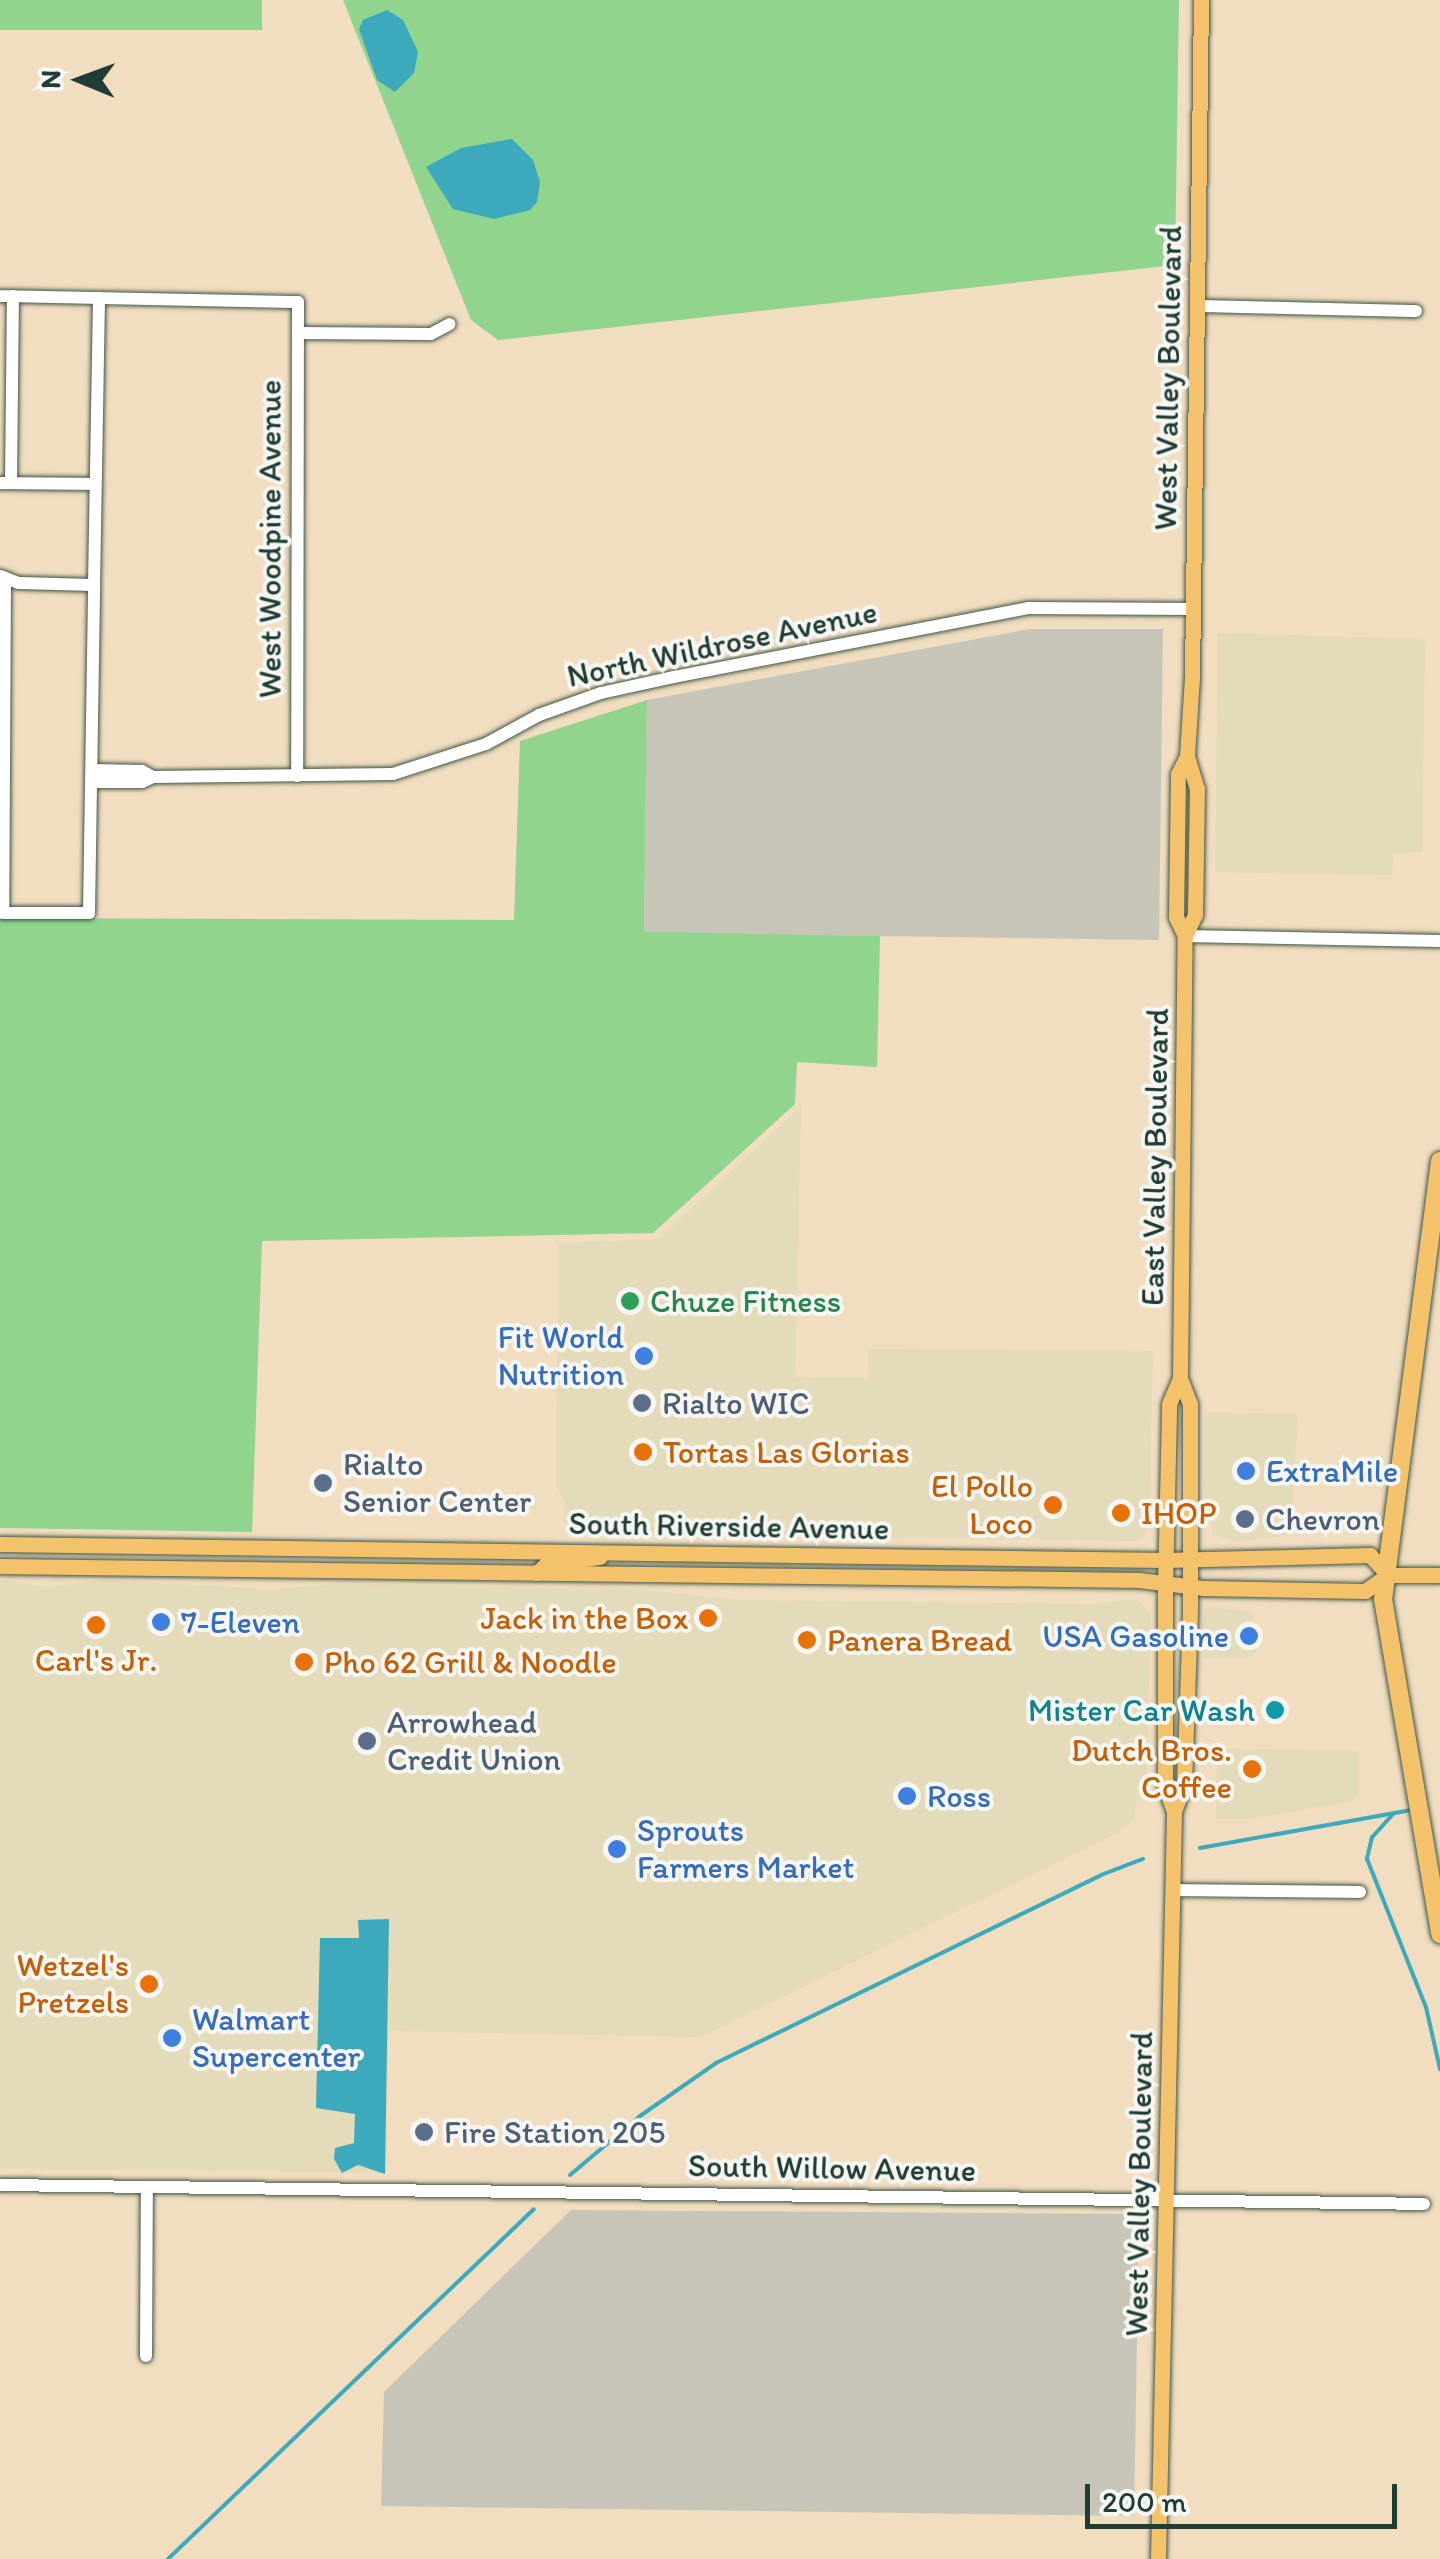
<!DOCTYPE html>
<html>
<head>
<meta charset="utf-8">
<style>
  body { margin:0 }
  #map { position:relative; width:1440px; height:2559px; overflow:hidden; background:#f1ddbf; font-family:Itim,sans-serif }
  div>[style] { position:absolute }
  [style*='--x'] { left:calc(var(--x)*1px); top:calc(var(--y)*1px); width:calc(var(--w)*1px); rotate:calc(var(--a)*1deg) }
  .built>* { inset:0; background:#e3dbba }
  .industrial>* { inset:0; background:#c6c5b8 }
  .green>* { inset:0; background:#90d48d; transform-origin:0 0 }
  .water>* { inset:0; background:#3ca9bc }
  .stream>* { height:4px; margin:-2px; padding:0 2px; transform-origin:2px; border-radius:2px; background:#3ca9bc }
  .roads { filter:drop-shadow(0 0 2px #3e5549) drop-shadow(0 0 2px #3e5549) }
  .minor>* { height:12px; margin:-6px; padding:0 6px; transform-origin:6px; border-radius:6px; background:#fff }
  .major>* { height:15px; margin:-7.5px; padding:0 7.5px; transform-origin:7.5px; border-radius:7.5px; background:#f4c26a }
  .highway>* { height:18px; margin:-9px; padding:0 9px; transform-origin:9px; border-radius:9px; background:#f4c26a }
  .dots>* { width:28px; height:28px; translate:-50% -50%; box-sizing:border-box; border:5px solid #f6f6f2; border-radius:50% }
  span { translate:-50% -50%; white-space:nowrap; text-align:center; line-height:1.15; -webkit-text-stroke:8px #f6f6f2; paint-order:stroke }
  .street-label { font-size:32px; color:#1f3d34 }
  .leisure-label { font-size:32px; color:#27864d }
  .left { translate:0 -50%; text-align:left }
  .shop-label { font-size:32px; color:#366cbe }
  .right { translate:-100% -50%; text-align:right }
  .service-label { font-size:32px; color:#4e5e75 }
  .food-label { font-size:32px; color:#c56008 }
  .culture-label { font-size:32px; color:#0d838f }
  .north { position:absolute; left:30px; top:30px; width:100px; height:100px; -webkit-text-stroke:8px #f6f6f2; paint-order:stroke; rotate:271deg; font-size:28px; font-weight:700; line-height:40px; text-align:center; color:#1f3d34 }
  .north::after { content:''; display:block; margin:auto; width:35px; height:45px; background:#1f3d34; clip-path:polygon(50% 0,100% 100%,50% 72%,0 100%) }
  .scale { position:absolute; left:1085px; top:2484px; width:312px; height:45px; box-sizing:border-box; border:5px solid #1f3d34; border-top:0; padding-left:12px; font-size:30px; line-height:35px; white-space:nowrap; color:#1f3d34; -webkit-text-stroke:8px #f6f6f2; paint-order:stroke }
</style>
</head>
<body>
<div id="map">
  <div class="built">
    <i style="clip-path:polygon(1218px 633px,1425px 639px,1422px 852px,1393px 853px,1392px 875px,1215px 872px)"></i>
    <i style="clip-path:polygon(801px 1106px,795px 1377px,869px 1378px,868px 1349px,1153px 1351px,1149px 1529px,1139px 1541px,592px 1533px,564px 1522px,565px 1504px,556px 1485px,558px 1243px,659px 1239px)"></i>
    <i style="clip-path:polygon(1210px 1412px,1298px 1414px,1290px 1535px,1239px 1542px,1213px 1535px,1203px 1486px,1204px 1415px)"></i>
    <i style="clip-path:polygon(0 1580px,50px 1587px,101px 1580px,268px 1589px,342px 1584px,648px 1590px,738px 1600px,1092px 1604px,1136px 1599px,1151px 1613px,1146px 1793px,1135px 1803px,1135px 1819px,1119px 1832px,701px 2037px,389px 2031px,386px 2173px,0 2168px)"></i>
    <i style="clip-path:polygon(1209px 1606px,1253px 1613px,1257px 1652px,1246px 1658px,1204px 1658px,1202px 1616px)"></i>
    <i style="clip-path:polygon(1217px 1748px,1358px 1751px,1358px 1795px,1352px 1801px,1249px 1819px,1216px 1819px)"></i>
  </div>
  <div class="industrial">
    <i style="clip-path:polygon(1030px 629px,1163px 629px,1159px 940px,644px 933px,647px 700px)"></i>
    <i style="clip-path:polygon(571px 2210px,1132px 2214px,1139px 2221px,1134px 2516px,381px 2506px,384px 2392px)"></i>
  </div>
  <div class="green">
    <i style="left:0;top:0;width:262px;height:30px"></i>
    <i style="clip-path:polygon(343px 0,1179px 0,1175px 265px,498px 340px,471px 320px)"></i>
    <i style="clip-path:polygon(647px 700px,644px 932px,880px 936px,877px 1067px,797px 1062px,795px 1104px,653px 1233px,262px 1241px,252px 1532px,0 1528px,0 918px,514px 920px,520px 741px)"></i>
  </div>
  <div class="water">
    <i style="clip-path:polygon(387px 10px,403px 20px,418px 52px,414px 73px,395px 92px,377px 80px,359px 29px,363px 20px)"></i>
    <i style="clip-path:polygon(512px 139px,533px 160px,540px 182px,537px 202px,530px 210px,494px 219px,453px 209px,426px 167px,461px 148px)"></i>
    <i style="clip-path:polygon(389px 1919px,385px 2174px,358px 2165px,342px 2173px,334px 2159px,335px 2148px,354px 2143px,355px 2114px,316px 2108px,320px 1938px,359px 1938px,358px 1920px)"></i>
  </div>
  <div class="stream">
    <i style="--x:1393;--y:1814;--w:31;--a:132"></i>
    <i style="--x:1372;--y:1837;--w:23;--a:103"></i>
    <i style="--x:1367;--y:1859;--w:159;--a:68.3"></i>
    <i style="--x:1426;--y:2007;--w:64;--a:77.3"></i>
    <i style="--x:1200;--y:1848;--w:215;--a:-10.2"></i>
    <i style="--x:570;--y:2175;--w:92;--a:-40.1"></i>
    <i style="--x:640;--y:2116;--w:93;--a:-34.9"></i>
    <i style="--x:716;--y:2063;--w:428;--a:-26"></i>
    <i style="--x:1101;--y:1875;--w:45;--a:-20.9"></i>
    <i style="--x:168;--y:2559;--w:506;--a:-43.72"></i>
  </div>
  <div class="roads">
    <div class="minor">
      <i style="--x:0;--y:296;--w:298;--a:1.2"></i>
      <i style="--x:298;--y:302;--w:474;--a:90.1"></i>
      <i style="--x:1196;--y:306;--w:220;--a:1.3"></i>
      <i style="--x:298;--y:333;--w:133;--a:0.4"></i>
      <i style="--x:431;--y:334;--w:21;--a:-28"></i>
      <i style="--x:0;--y:483;--w:95;--a:0.6"></i>
      <i style="--x:11;--y:483;--w:187;--a:-89.4"></i>
      <i style="--x:1;--y:576;--w:18;--a:22"></i>
      <i style="--x:18;--y:583;--w:76;--a:1.5"></i>
      <i style="--x:94;--y:585;--w:287;--a:-89"></i>
      <i style="--x:5;--y:579;--w:334;--a:90.3"></i>
      <i style="--x:3;--y:913;--w:86;--a:0"></i>
      <i style="--x:89;--y:913;--w:328;--a:-89.1"></i>
      <i style="--x:153;--y:777;--w:240;--a:-0.7"></i>
      <i style="--x:393;--y:774;--w:98;--a:-17.9"></i>
      <i style="--x:486;--y:744;--w:60;--a:-28.7"></i>
      <i style="--x:539;--y:715;--w:66;--a:-19.5"></i>
      <i style="--x:601;--y:693;--w:75;--a:-12.4"></i>
      <i style="--x:674;--y:677;--w:361;--a:-11"></i>
      <i style="--x:1028;--y:608;--w:165;--a:0.3"></i>
      <i style="--x:93;--y:782;--w:49;--a:0"></i>
      <i style="--x:142;--y:782;--w:12;--a:-24"></i>
      <i style="--x:153;--y:777;--w:13;--a:-151"></i>
      <i style="--x:142;--y:771;--w:49;--a:-178.8"></i>
      <i style="--x:1185;--y:936;--w:254;--a:1.1"></i>
      <i style="--x:1173;--y:1890;--w:187;--a:0.6"></i>
      <i style="--x:0;--y:2185;--w:1424;--a:0.76"></i>
      <i style="--x:146;--y:2356;--w:169;--a:-89.7"></i>
    </div>
    <div class="major">
      <i style="--x:1185;--y:936;--w:23;--a:-65"></i>
      <i style="--x:1195;--y:915;--w:126;--a:-89.1"></i>
      <i style="--x:1197;--y:789;--w:34;--a:-107"></i>
      <i style="--x:0;--y:1544;--w:1166;--a:0.79"></i>
      <i style="--x:1166;--y:1560;--w:204;--a:-1.4"></i>
      <i style="--x:1370;--y:1555;--w:27;--a:48"></i>
      <i style="--x:0;--y:1566;--w:1139;--a:0.7"></i>
      <i style="--x:1139;--y:1580;--w:64;--a:7.1"></i>
      <i style="--x:1203;--y:1588;--w:162;--a:1.1"></i>
      <i style="--x:1365;--y:1591;--w:28;--a:-35"></i>
      <i style="--x:1388;--y:1575;--w:52;--a:0"></i>
      <i style="--x:537;--y:1573;--w:14;--a:-45"></i>
      <i style="--x:547;--y:1563;--w:53;--a:-6.5"></i>
      <i style="--x:1174;--y:1811;--w:25;--a:-111"></i>
      <i style="--x:1165;--y:1788;--w:201;--a:-90"></i>
      <i style="--x:1165;--y:1587;--w:183;--a:-88.7"></i>
      <i style="--x:1169;--y:1404;--w:28;--a:-67"></i>
      <i style="--x:1180;--y:1378;--w:442;--a:-89.4"></i>
      <i style="--x:1185;--y:936;--w:21;--a:-115"></i>
      <i style="--x:1176;--y:917;--w:143;--a:-89.2"></i>
      <i style="--x:1178;--y:774;--w:20;--a:-63"></i>
      <i style="--x:1187;--y:756;--w:79;--a:-86.4"></i>
      <i style="--x:1192;--y:677;--w:677;--a:-89.24"></i>
      <i style="--x:1158;--y:2559;--w:748;--a:-88.77"></i>
      <i style="--x:1174;--y:1811;--w:28;--a:-69"></i>
      <i style="--x:1184;--y:1785;--w:176;--a:-88"></i>
      <i style="--x:1190;--y:1609;--w:205;--a:-90"></i>
      <i style="--x:1190;--y:1404;--w:28;--a:-111"></i>
    </div>
    <div class="highway">
      <i style="--x:1440;--y:1161;--w:442;--a:97.4"></i>
      <i style="--x:1383;--y:1599;--w:340;--a:80.3"></i>
    </div>
  </div>
  <div class="dots">
    <i style="left:630px;top:1301px;background:#2e9e5b"></i>
    <i style="left:644px;top:1356px;background:#3f7fe0"></i>
    <i style="left:642px;top:1403px;background:#5c6f8a"></i>
    <i style="left:643px;top:1452px;background:#e8710a"></i>
    <i style="left:1246px;top:1471px;background:#3f7fe0"></i>
    <i style="left:323px;top:1483px;background:#5c6f8a"></i>
    <i style="left:1053px;top:1505px;background:#e8710a"></i>
    <i style="left:1121px;top:1513px;background:#e8710a"></i>
    <i style="left:1245px;top:1519px;background:#5c6f8a"></i>
    <i style="left:708px;top:1618px;background:#e8710a"></i>
    <i style="left:161px;top:1622px;background:#3f7fe0"></i>
    <i style="left:96px;top:1625px;background:#e8710a"></i>
    <i style="left:1249px;top:1636px;background:#3f7fe0"></i>
    <i style="left:807px;top:1640px;background:#e8710a"></i>
    <i style="left:304px;top:1662px;background:#e8710a"></i>
    <i style="left:1275px;top:1710px;background:#0f9aa8"></i>
    <i style="left:367px;top:1741px;background:#5c6f8a"></i>
    <i style="left:1252px;top:1769px;background:#e8710a"></i>
    <i style="left:907px;top:1796px;background:#3f7fe0"></i>
    <i style="left:617px;top:1849px;background:#3f7fe0"></i>
    <i style="left:149px;top:1984px;background:#e8710a"></i>
    <i style="left:172px;top:2038px;background:#3f7fe0"></i>
    <i style="left:424px;top:2132px;background:#5c6f8a"></i>
  </div>
  <div class="street-label">
    <span style="left:1168px;top:378px;rotate:-89deg">West Valley Boulevard</span>
    <span style="left:270px;top:539px;rotate:-90deg">West Woodpine Avenue</span>
    <span style="left:722px;top:644px;rotate:-12deg">North Wildrose Avenue</span>
    <span style="left:1155px;top:1157px;rotate:-89deg">East Valley Boulevard</span>
    <span style="left:729px;top:1526px;rotate:1deg">South Riverside Avenue</span>
    <span style="left:832px;top:2168px;rotate:1deg">South Willow Avenue</span>
    <span style="left:1139px;top:2184px;rotate:-89deg">West Valley Boulevard</span>
  </div>
  <div class="leisure-label">
    <span class="left" style="left:650px;top:1301px">Chuze Fitness</span>
  </div>
  <div class="shop-label">
    <span class="right" style="left:624px;top:1356px">Fit World<br>Nutrition</span>
    <span class="left" style="left:1266px;top:1471px">ExtraMile</span>
    <span class="left" style="left:181px;top:1622px">7-Eleven</span>
    <span class="right" style="left:1229px;top:1636px">USA Gasoline</span>
    <span class="left" style="left:927px;top:1796px">Ross</span>
    <span class="left" style="left:637px;top:1849px">Sprouts<br>Farmers Market</span>
    <span class="left" style="left:192px;top:2038px">Walmart<br>Supercenter</span>
  </div>
  <div class="service-label">
    <span class="left" style="left:662px;top:1403px">Rialto WIC</span>
    <span class="left" style="left:343px;top:1483px">Rialto<br>Senior Center</span>
    <span class="left" style="left:1265px;top:1519px">Chevron</span>
    <span class="left" style="left:387px;top:1741px">Arrowhead<br>Credit Union</span>
    <span class="left" style="left:444px;top:2132px">Fire Station 205</span>
  </div>
  <div class="food-label">
    <span class="left" style="left:663px;top:1452px">Tortas Las Glorias</span>
    <span class="right" style="left:1033px;top:1505px">El Pollo<br>Loco</span>
    <span class="left" style="left:1141px;top:1513px">IHOP</span>
    <span class="right" style="left:688px;top:1618px">Jack in the Box</span>
    <span class="left" style="left:827px;top:1640px">Panera Bread</span>
    <span style="left:96px;top:1660px">Carl's Jr.</span>
    <span class="left" style="left:324px;top:1662px">Pho 62 Grill &amp; Noodle</span>
    <span class="right" style="left:1232px;top:1769px">Dutch Bros.<br>Coffee</span>
    <span class="right" style="left:129px;top:1984px">Wetzel's<br>Pretzels</span>
  </div>
  <div class="culture-label">
    <span class="right" style="left:1255px;top:1710px">Mister Car Wash</span>
  </div>
  <div class="north">N</div>
  <div class="scale">200 m</div>
</div>
</body>
</html>
